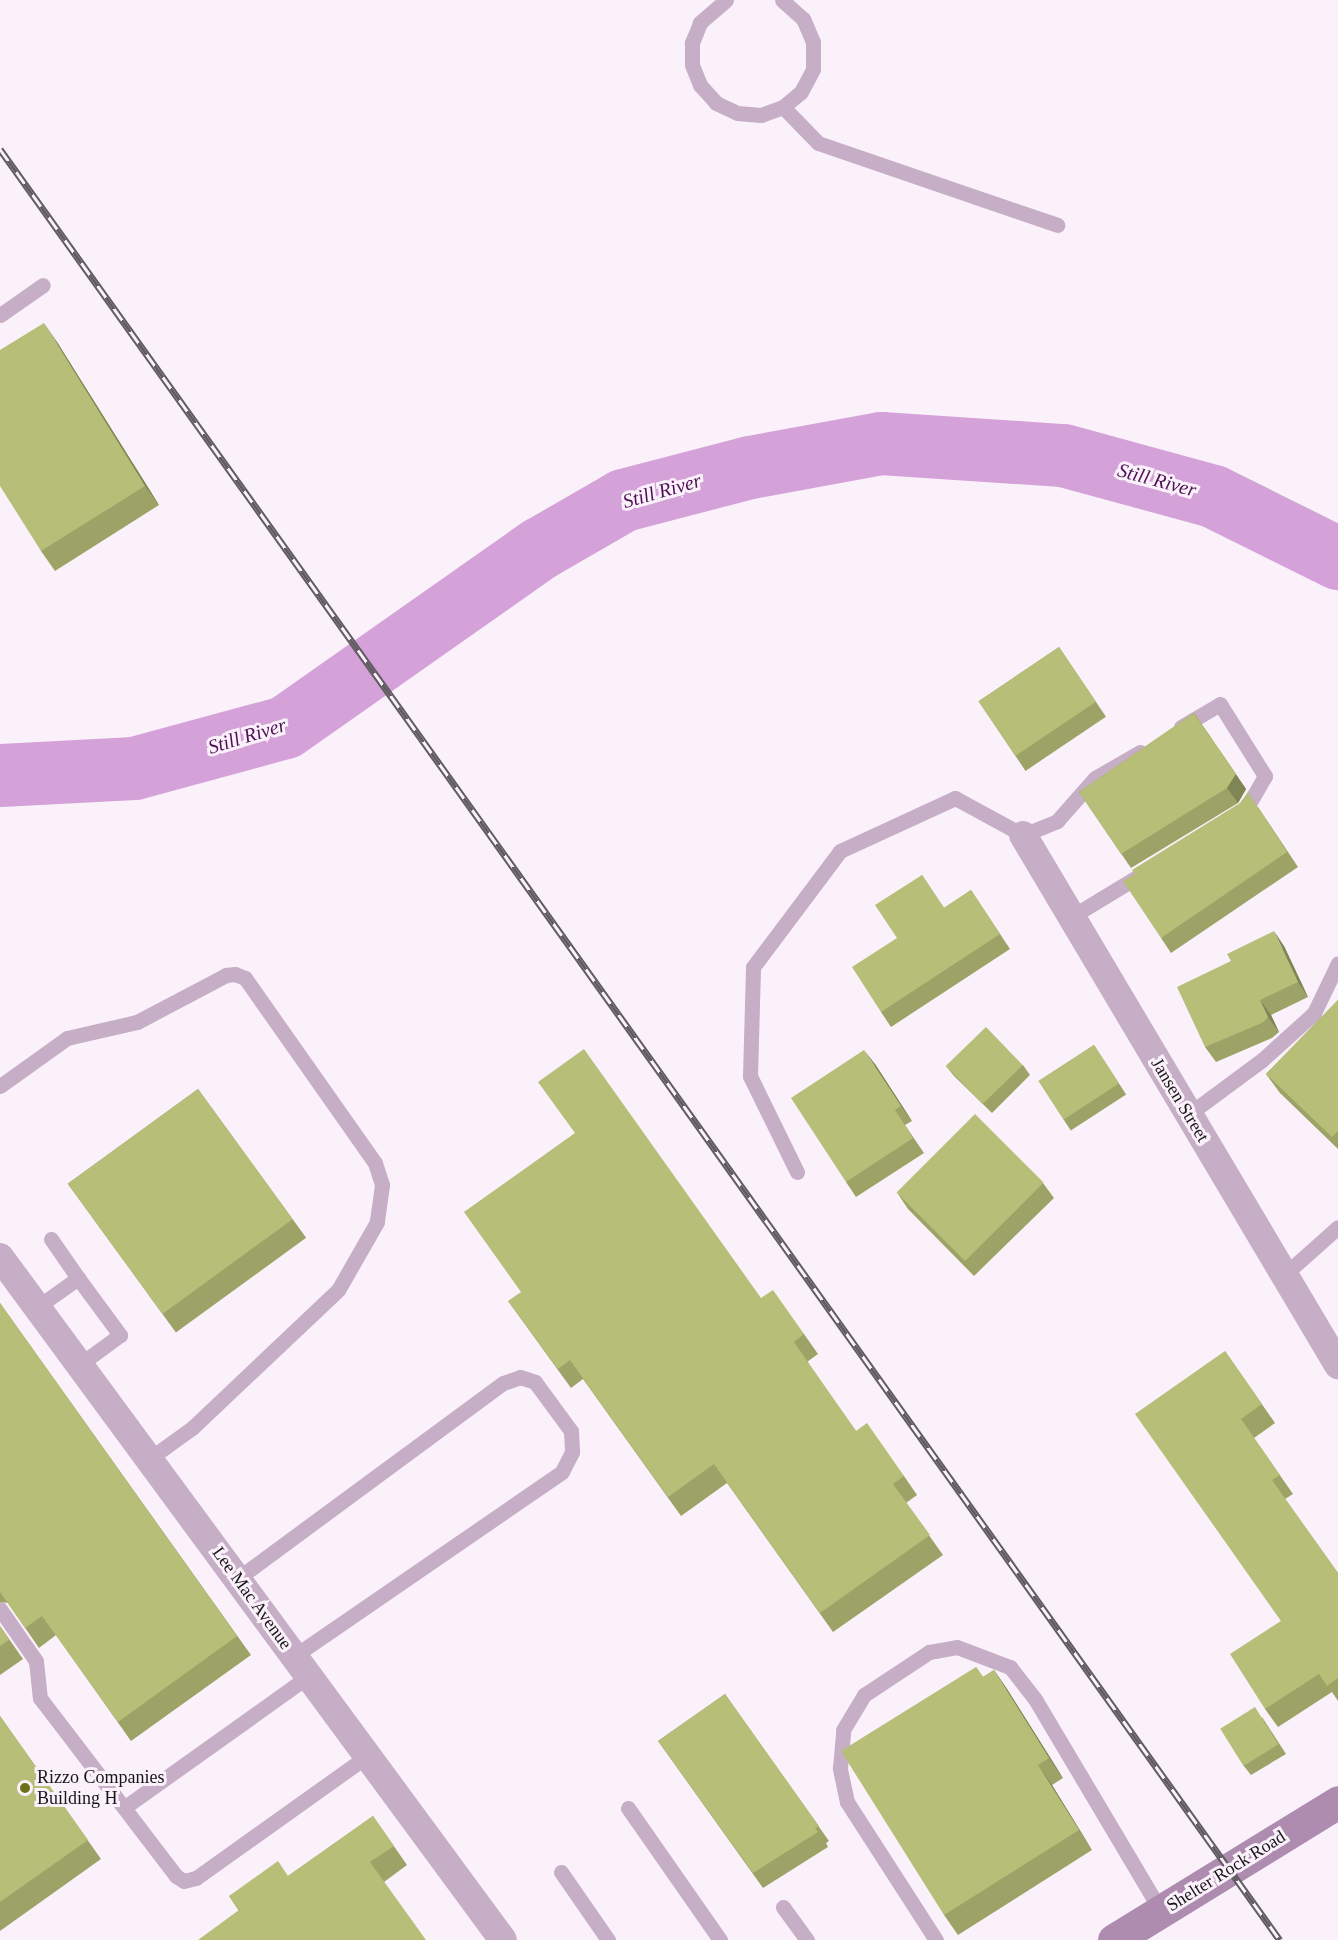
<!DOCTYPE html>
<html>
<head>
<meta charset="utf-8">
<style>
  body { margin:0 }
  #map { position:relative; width:1338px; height:1940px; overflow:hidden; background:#fbf1fb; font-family:"Times New Roman",serif }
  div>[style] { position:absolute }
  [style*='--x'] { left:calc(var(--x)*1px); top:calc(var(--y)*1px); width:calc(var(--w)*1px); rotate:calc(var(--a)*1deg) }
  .river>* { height:63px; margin:-31.5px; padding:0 31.5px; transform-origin:31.5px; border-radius:31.5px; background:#d4a2d8 }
  .lane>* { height:15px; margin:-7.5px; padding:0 7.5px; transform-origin:7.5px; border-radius:7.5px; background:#c5aec6 }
  .street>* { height:28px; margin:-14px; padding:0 14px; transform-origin:14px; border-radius:14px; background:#c5aec6 }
  .secondary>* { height:33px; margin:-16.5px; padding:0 16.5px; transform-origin:16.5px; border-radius:16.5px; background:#ad8caf }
  .rail>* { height:7px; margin-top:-3.5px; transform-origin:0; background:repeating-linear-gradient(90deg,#fbf1fb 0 14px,#615c61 0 28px); box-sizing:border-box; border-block:2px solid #615c61 }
  .wall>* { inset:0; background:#9da367; transform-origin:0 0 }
  .shaded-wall>* { inset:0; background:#7f8554 }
  .building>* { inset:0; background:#b6be78; transform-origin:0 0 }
  .dots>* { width:16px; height:16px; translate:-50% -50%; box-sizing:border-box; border:3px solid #fbf1fb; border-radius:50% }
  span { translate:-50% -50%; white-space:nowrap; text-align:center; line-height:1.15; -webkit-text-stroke:6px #fbf1fb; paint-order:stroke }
  .street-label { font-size:18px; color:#181518 }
  .poi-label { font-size:18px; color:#181518 }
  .left { translate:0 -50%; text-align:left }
  .water-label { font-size:20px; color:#4e1254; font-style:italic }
</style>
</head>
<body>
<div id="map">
  <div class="river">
    <i style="--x:0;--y:775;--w:134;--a:-3"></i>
    <i style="--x:134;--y:768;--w:156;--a:-15.2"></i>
    <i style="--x:285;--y:727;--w:312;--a:-35.1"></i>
    <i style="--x:540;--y:548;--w:96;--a:-30"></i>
    <i style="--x:623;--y:500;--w:131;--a:-14.6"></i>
    <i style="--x:750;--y:467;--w:133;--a:-10.4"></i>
    <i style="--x:881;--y:443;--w:182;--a:3.8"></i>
    <i style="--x:1063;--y:455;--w:156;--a:15.3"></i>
    <i style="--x:1213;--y:496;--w:140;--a:26.4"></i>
  </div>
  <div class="lane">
    <i style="--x:726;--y:0;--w:35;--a:139"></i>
    <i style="--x:700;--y:23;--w:22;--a:112"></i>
    <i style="--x:692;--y:43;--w:22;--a:90"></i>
    <i style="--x:692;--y:65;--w:22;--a:68"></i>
    <i style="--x:700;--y:85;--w:24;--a:48"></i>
    <i style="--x:716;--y:103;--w:23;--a:25"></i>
    <i style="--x:737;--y:113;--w:24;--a:5"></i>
    <i style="--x:761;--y:115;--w:23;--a:-20"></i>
    <i style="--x:783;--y:107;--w:23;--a:-40"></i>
    <i style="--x:801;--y:92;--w:26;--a:-62"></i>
    <i style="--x:813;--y:69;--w:27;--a:-90"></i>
    <i style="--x:813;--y:42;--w:25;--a:-113"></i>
    <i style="--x:803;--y:19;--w:28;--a:-138"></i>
    <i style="--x:783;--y:107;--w:50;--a:45.8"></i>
    <i style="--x:818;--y:143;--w:253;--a:18.9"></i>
    <i style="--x:0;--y:315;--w:52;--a:-34.9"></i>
    <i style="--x:1181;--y:727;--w:45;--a:-30.5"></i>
    <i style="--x:1220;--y:704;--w:85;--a:58"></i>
    <i style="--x:1265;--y:776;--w:39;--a:120"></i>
    <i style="--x:1245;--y:810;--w:7;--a:146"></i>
    <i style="--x:1071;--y:917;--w:83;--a:-31.2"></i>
    <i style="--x:0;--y:1086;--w:82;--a:-35.6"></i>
    <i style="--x:67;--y:1038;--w:72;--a:-12.9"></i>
    <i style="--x:137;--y:1022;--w:101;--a:-27.8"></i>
    <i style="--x:226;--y:975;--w:9;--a:-6"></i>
    <i style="--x:235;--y:974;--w:11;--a:22"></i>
    <i style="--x:245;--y:978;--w:226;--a:54.9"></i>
    <i style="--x:375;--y:1163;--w:23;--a:72"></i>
    <i style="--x:382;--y:1185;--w:37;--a:98"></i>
    <i style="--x:377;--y:1222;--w:78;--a:119.8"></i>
    <i style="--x:338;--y:1290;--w:201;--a:136.6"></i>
    <i style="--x:192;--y:1428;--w:53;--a:144.2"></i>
    <i style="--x:1189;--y:1114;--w:91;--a:-36.5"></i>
    <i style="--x:1262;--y:1060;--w:70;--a:-42.1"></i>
    <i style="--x:1314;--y:1013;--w:55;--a:-64.4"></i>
    <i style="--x:797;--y:1172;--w:107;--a:-116.1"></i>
    <i style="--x:750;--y:1076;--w:109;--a:-88.4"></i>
    <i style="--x:753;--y:967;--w:145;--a:-53.1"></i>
    <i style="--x:840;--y:851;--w:127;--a:-24.7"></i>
    <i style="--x:955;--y:798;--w:77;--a:28.6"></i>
    <i style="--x:1023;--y:835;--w:37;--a:-22"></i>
    <i style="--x:1057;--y:821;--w:57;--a:-48.5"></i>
    <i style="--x:1095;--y:778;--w:52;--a:-30"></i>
    <i style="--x:51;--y:1239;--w:47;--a:55.3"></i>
    <i style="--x:1284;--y:1275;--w:72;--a:-41.6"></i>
    <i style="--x:36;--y:1308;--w:52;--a:-35.5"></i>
    <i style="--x:78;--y:1278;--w:71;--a:53.6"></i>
    <i style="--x:120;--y:1335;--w:51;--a:143.8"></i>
    <i style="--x:237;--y:1579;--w:330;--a:-36.4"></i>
    <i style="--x:503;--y:1383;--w:18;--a:-19"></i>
    <i style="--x:520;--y:1377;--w:16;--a:18"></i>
    <i style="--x:535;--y:1382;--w:61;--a:53.7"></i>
    <i style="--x:571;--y:1431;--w:21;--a:87"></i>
    <i style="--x:572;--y:1452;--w:22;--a:117"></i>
    <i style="--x:562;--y:1472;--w:325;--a:145.5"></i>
    <i style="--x:0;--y:1609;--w:63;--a:55.3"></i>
    <i style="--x:36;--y:1661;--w:37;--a:84"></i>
    <i style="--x:40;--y:1698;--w:224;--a:52.6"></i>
    <i style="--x:176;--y:1876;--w:9;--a:32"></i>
    <i style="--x:184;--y:1881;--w:12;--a:-14"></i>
    <i style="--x:196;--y:1878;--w:210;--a:-35.5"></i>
    <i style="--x:125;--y:1807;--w:227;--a:-35.5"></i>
    <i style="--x:628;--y:1808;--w:161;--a:55.1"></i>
    <i style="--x:561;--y:1872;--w:83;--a:55.3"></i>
    <i style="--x:783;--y:1907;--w:41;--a:54"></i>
    <i style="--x:936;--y:1940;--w:164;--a:-122.8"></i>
    <i style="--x:847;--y:1802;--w:35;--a:-102"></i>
    <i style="--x:840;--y:1768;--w:38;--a:-85"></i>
    <i style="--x:843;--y:1730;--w:41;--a:-59"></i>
    <i style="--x:864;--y:1695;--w:78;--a:-33.5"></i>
    <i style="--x:929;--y:1652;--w:28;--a:-10"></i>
    <i style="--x:957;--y:1647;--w:57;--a:20.7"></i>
    <i style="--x:1010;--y:1667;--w:41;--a:52"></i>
    <i style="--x:1035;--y:1699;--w:247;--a:59.3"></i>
  </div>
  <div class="street">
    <i style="--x:1023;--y:835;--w:617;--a:59.28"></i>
    <i style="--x:0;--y:1257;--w:848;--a:53.63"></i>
  </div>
  <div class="secondary">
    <i style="--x:1114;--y:1940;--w:263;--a:-31.6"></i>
  </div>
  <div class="rail">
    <i style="--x:0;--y:149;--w:2201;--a:54.45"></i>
  </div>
  <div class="wall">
    <i style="clip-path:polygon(57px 342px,159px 505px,55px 571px,41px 551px)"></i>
    <i style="left:1059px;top:647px;width:84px;height:97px;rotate:56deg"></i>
    <i style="clip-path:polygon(1194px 713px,1246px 789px,1238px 803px,1131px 868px,1079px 792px)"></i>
    <i style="clip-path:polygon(1258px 807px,1298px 867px,1171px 953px,1161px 938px)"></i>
    <i style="clip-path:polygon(922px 875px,944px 908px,971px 890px,1010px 949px,891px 1027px,881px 1012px,897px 938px)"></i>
    <i style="clip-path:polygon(1284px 946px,1308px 997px,1271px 1015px,1279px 1032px,1272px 1038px,1216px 1062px,1205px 1047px)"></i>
    <i style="clip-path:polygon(1338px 1000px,1338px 1149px,1280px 1093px,1266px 1074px)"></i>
    <i style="left:1094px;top:1045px;width:59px;height:66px;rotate:57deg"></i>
    <i style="clip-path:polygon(875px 1064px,912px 1121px,905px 1125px,924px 1153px,856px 1197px,846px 1182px)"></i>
    <i style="clip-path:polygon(1023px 1065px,1030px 1075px,992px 1113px,954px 1076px,946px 1066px)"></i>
    <i style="left:198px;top:1089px;width:184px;height:161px;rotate:54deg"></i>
    <i style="clip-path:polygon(1043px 1183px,1054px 1198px,974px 1276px,908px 1209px,898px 1194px)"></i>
    <i style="clip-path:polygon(761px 1298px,804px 1334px,818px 1354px,807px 1362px,856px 1431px,904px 1476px,917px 1495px,906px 1503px,943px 1555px,833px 1632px,727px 1483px,681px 1516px,583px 1379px,571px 1388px,508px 1301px)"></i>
    <i style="clip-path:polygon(0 1303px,251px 1655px,131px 1741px,56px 1635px,39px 1648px,8px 1603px,0 1602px)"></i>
    <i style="clip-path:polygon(1225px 1351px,1275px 1423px,1254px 1438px,1293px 1494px,1285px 1499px,1338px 1573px,1338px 1701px,1332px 1692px,1278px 1727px,1265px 1709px,1281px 1621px)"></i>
    <i style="clip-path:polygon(0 1626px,23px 1659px,0 1675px)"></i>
    <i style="clip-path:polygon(976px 1667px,983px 1677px,994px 1670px,1007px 1689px,1063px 1778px,1052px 1785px,1092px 1850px,958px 1935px,944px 1915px)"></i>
    <i style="clip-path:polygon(725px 1694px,829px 1841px,826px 1843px,828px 1847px,763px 1888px,658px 1741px)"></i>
    <i style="clip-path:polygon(0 1716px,101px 1859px,0 1931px)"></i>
    <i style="clip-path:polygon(1262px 1717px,1286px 1754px,1251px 1775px,1243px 1765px)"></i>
    <i style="clip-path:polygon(373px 1816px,407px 1865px,384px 1882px,239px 1911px,229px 1896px,288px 1876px)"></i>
  </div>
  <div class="shaded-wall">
    <i style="clip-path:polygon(44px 323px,57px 342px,159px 505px,145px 486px)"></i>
    <i style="clip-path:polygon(1194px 713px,1246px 789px,1238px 803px,1227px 788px)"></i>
    <i style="clip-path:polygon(1274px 931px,1284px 946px,1308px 997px,1298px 982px)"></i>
    <i style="clip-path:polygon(1260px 1000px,1271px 1015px,1279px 1032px,1268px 1017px)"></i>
    <i style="clip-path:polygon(864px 1050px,875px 1064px,912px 1121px,901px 1106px)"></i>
    <i style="clip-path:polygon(994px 1670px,1007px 1689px,1063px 1778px,1049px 1758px)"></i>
    <i style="clip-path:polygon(1038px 1765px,1052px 1785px,1092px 1850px,1079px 1830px)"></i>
  </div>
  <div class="building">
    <i style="clip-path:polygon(44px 323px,145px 486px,41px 551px,0 486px,0 350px)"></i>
    <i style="left:1059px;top:647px;width:66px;height:97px;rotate:56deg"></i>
    <i style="clip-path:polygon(1194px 713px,1236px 774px,1227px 788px,1121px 854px,1079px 792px)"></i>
    <i style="clip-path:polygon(1248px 792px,1287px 852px,1161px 938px,1123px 881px,1135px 874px,1132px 870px,1240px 803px)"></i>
    <i style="clip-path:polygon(922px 875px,944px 908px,971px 890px,1000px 934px,881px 1012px,852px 967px,897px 938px,875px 905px)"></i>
    <i style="clip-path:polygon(1274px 931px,1298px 982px,1260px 1000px,1268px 1017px,1262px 1023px,1205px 1047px,1177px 987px,1231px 961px,1227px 954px)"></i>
    <i style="clip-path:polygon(1338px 1000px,1338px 1131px,1332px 1137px,1266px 1074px)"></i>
    <i style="left:986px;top:1027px;width:53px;height:56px;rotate:46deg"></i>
    <i style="left:1094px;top:1045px;width:46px;height:66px;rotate:57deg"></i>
    <i style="clip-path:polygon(584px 1049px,761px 1298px,773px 1290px,804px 1334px,794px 1342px,856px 1431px,867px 1423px,904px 1476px,893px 1484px,930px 1535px,820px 1613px,714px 1464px,668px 1497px,570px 1360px,558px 1369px,508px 1301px,521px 1292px,464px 1212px,575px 1133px,538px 1082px)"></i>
    <i style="clip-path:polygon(864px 1050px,901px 1106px,895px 1110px,913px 1138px,846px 1182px,791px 1098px)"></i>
    <i style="left:198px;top:1089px;width:161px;height:161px;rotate:54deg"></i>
    <i style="left:975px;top:1114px;width:97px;height:111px;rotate:45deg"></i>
    <i style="clip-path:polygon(0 1303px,237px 1636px,118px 1722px,42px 1616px,25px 1628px,0 1592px)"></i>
    <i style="clip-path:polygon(1225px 1351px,1262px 1404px,1241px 1419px,1280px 1475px,1272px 1480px,1338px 1573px,1338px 1678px,1327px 1686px,1319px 1674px,1265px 1709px,1230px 1654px,1281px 1621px,1135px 1414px)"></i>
    <i style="clip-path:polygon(0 1626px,9px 1640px,0 1646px)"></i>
    <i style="clip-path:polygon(976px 1667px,983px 1677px,994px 1670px,1049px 1758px,1038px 1765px,1079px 1830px,944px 1915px,841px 1751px)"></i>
    <i style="clip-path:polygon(725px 1694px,819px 1826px,815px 1828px,818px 1832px,753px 1873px,658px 1741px)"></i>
    <i style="left:1255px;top:1707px;width:44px;height:41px;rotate:58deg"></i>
    <i style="clip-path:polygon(0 1716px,88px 1840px,0 1902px)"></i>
    <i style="clip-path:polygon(373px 1816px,394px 1846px,370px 1862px,426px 1940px,198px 1940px,239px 1910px,229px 1896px,278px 1861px,288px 1876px)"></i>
  </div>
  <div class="dots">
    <i style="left:25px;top:1788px;background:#6a7119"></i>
  </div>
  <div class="street-label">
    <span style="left:1180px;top:1100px;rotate:59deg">Jansen Street</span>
    <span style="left:252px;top:1598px;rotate:54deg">Lee Mac Avenue</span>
    <span style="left:1226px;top:1871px;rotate:-32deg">Shelter Rock Road</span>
  </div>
  <div class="poi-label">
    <span class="left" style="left:37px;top:1788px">Rizzo Companies<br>Building H</span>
  </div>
  <div class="water-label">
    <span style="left:1157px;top:480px;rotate:15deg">Still River</span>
    <span style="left:662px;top:491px;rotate:-16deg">Still River</span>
    <span style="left:247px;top:736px;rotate:-17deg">Still River</span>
  </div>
</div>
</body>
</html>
